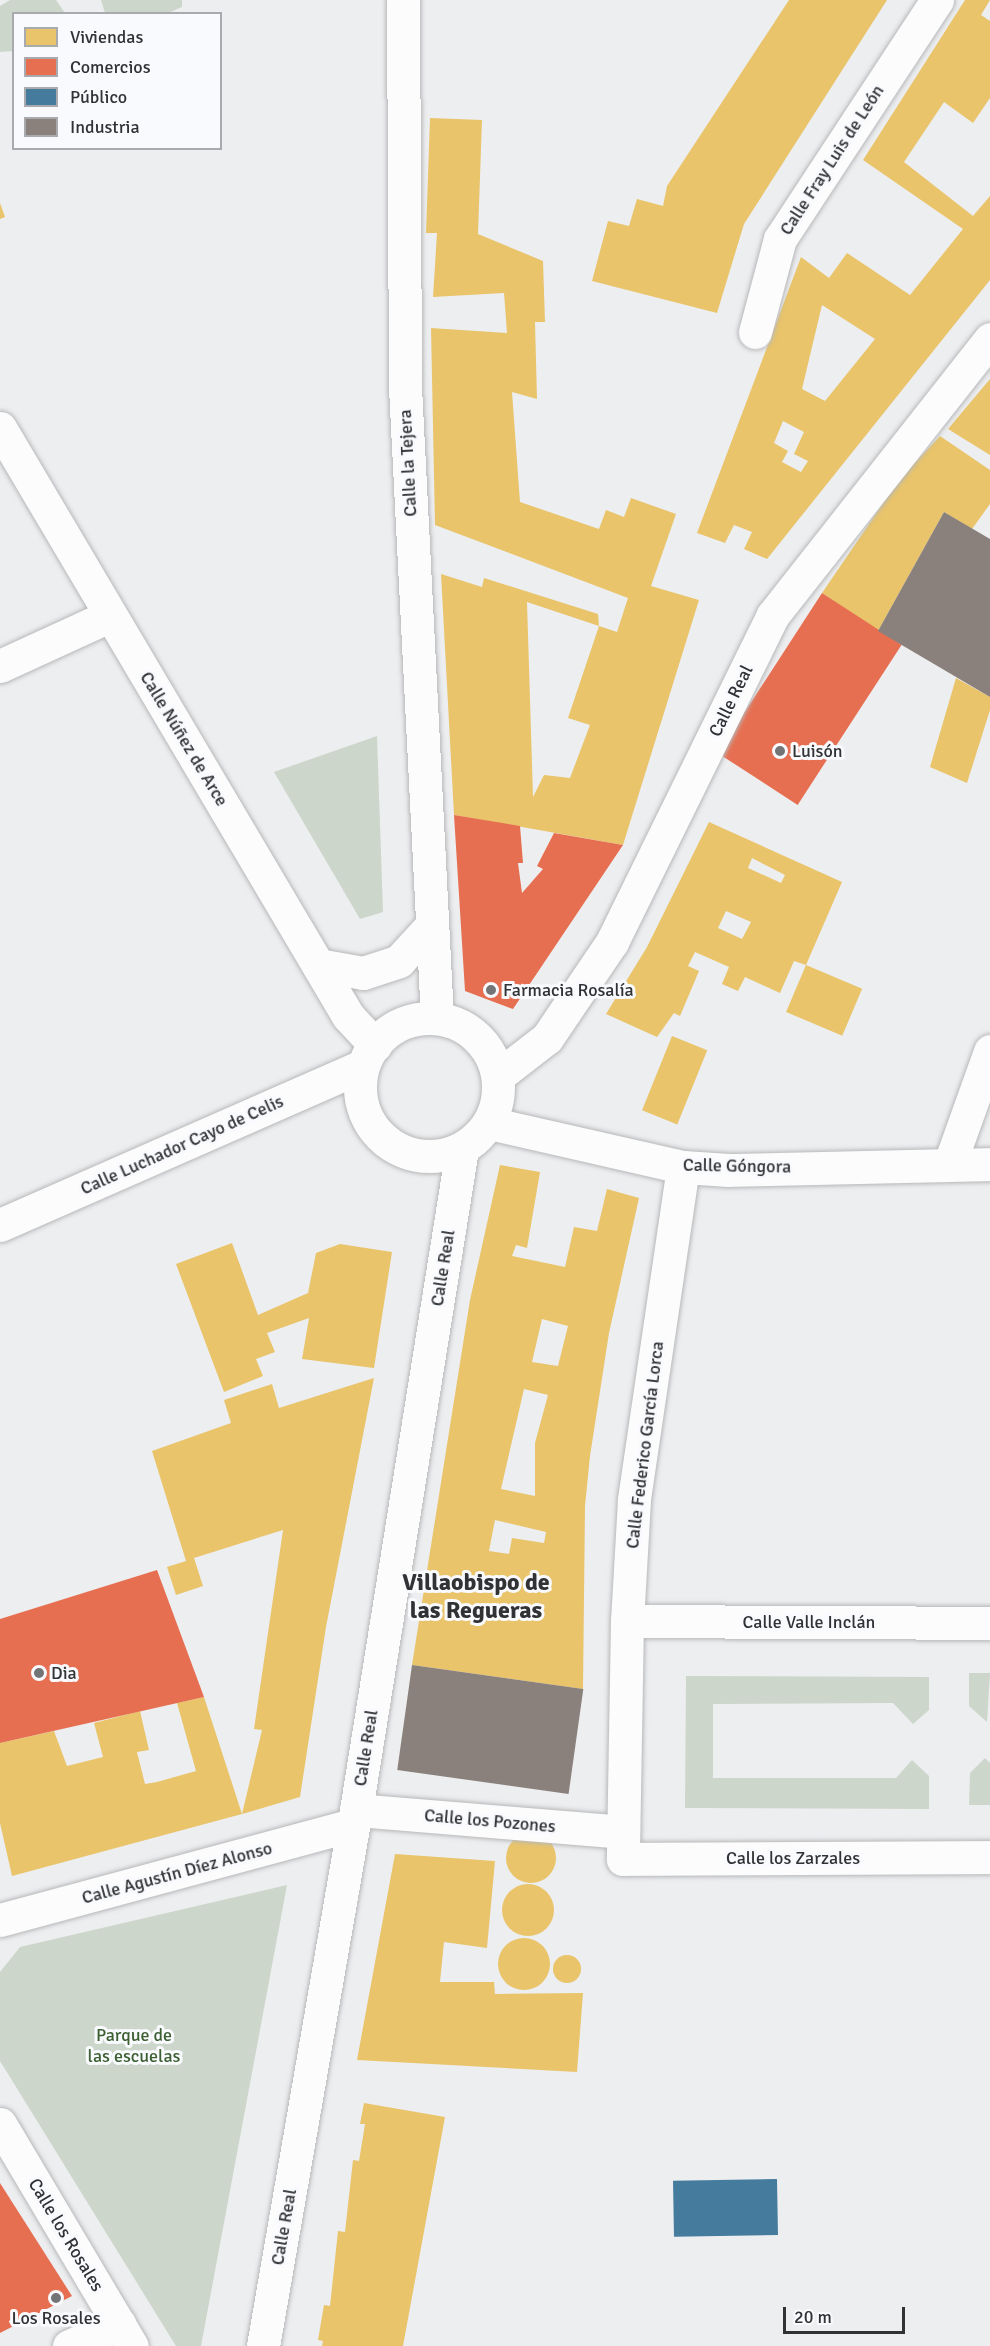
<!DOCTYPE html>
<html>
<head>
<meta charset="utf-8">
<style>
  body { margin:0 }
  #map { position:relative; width:990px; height:2346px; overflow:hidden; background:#edeef0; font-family:Signika,sans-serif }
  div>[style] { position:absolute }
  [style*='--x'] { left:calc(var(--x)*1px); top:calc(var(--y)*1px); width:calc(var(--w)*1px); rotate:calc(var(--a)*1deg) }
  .green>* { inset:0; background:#cdd6cb }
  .homes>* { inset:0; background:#e9c46a; transform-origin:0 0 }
  .round { border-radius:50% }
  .shops>* { inset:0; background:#e76f51; transform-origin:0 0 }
  .public>* { inset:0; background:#457b9d; transform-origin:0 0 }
  .industry>* { inset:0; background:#8a817c; transform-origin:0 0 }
  .roads { filter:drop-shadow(0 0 2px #b7b8b9) drop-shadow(0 0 2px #b7b8b9) }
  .street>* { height:33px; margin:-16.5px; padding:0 16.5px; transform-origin:16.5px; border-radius:16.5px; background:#fcfcfd }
  .secondary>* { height:33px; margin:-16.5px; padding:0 16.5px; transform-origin:16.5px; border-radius:16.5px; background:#fcfcfd }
  .secondary>.ring { margin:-16.5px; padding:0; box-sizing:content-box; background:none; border:33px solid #fcfcfd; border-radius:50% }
  .dots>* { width:16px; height:16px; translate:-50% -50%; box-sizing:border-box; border:3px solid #f9fafe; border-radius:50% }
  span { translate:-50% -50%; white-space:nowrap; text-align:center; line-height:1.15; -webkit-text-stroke:6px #f9fafe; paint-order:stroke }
  .street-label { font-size:18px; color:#313233 }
  .poi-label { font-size:18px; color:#313233 }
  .left { translate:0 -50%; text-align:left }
  .park-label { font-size:18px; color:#3c5f32 }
  .district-label { font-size:24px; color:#313233; font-weight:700 }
  .legend { position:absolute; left:12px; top:12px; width:210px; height:138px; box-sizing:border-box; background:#f9fafe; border:2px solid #a9aaad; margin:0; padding:8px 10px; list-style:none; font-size:18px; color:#313233 }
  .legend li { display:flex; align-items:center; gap:12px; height:30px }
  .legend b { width:30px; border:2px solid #a9aaad }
  .scale { position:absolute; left:783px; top:2307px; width:122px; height:27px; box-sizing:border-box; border:3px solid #313233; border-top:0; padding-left:8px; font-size:18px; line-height:21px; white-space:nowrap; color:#313233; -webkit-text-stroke:4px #f9fafe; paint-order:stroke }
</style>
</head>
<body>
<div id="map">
  <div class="green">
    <i style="clip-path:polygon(10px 0,56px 0,65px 13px,14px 14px,13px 51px,0 52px,0 6px)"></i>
    <i style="clip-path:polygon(101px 0,182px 0,182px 7px,168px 13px,105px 13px)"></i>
    <i style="clip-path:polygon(377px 736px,383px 912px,360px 919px,274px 772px)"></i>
    <i style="clip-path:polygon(969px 1673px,990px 1673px,987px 1722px,969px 1706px)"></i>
    <i style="clip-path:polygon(686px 1676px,929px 1677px,929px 1710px,913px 1724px,893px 1703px,713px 1704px,713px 1778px,896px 1778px,912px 1760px,929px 1776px,929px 1809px,685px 1808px)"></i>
    <i style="clip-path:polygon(985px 1758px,990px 1763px,990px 1805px,969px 1805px,970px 1773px)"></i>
    <i style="clip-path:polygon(287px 1885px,201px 2346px,176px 2346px,0 2061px,0 1972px,20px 1947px)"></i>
  </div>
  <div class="homes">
    <i style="clip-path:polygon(789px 0,887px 0,744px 224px,717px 313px,592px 281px,608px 221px,629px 226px,637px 199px,663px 206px,667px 186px)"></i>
    <i style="clip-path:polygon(evenodd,965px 0,990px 0,981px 15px,990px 21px,990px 98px,973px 123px,944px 102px,904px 162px,973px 216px,990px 196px,990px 280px,767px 559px,744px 549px,752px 532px,734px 525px,725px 543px,697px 533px,801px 257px,829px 278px,847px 253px,910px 295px,963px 229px,863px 160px,965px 0,822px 305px,875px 339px,825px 401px,802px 389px,822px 305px,965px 0,783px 421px,804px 432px,794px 454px,808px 461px,801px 472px,782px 462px,788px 451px,774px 443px,783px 421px)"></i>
    <i style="clip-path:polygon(430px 118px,482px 120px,478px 234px,543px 261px,545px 322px,535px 322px,537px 399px,512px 392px,520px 502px,599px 529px,606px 510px,624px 517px,631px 498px,676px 514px,651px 586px,699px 600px,623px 845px,454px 815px,441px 574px,482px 587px,484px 578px,598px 614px,599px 626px,527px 602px,533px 797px,544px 775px,570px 778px,590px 725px,568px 718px,599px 626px,617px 632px,628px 598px,435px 525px,431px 328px,507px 333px,504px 293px,433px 297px,437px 233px,426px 233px)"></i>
    <i style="clip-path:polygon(0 203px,5px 217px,0 219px)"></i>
    <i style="clip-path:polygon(990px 379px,990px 455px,948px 429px)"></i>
    <i style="clip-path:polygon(940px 436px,990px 470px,990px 504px,972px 529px,944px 512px,878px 631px,822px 593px,899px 480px)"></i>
    <i style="clip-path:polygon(956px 678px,990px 697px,990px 710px,967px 783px,930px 767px)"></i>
    <i style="clip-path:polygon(evenodd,709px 822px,842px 882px,806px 965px,794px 961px,780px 993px,745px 977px,738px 991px,722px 984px,729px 967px,695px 952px,688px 966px,699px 971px,680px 1016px,674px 1013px,657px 1037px,606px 1014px,647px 947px,709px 822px,752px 858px,785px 875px,781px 883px,748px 868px,752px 858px,709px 822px,726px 911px,751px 922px,742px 939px,718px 928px,726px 911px)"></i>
    <i style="left:806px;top:965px;width:61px;height:51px;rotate:23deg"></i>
    <i style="left:672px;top:1036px;width:38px;height:80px;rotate:22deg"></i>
    <i style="clip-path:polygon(evenodd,500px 1165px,540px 1172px,527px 1248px,516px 1245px,512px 1256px,565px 1267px,574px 1227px,597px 1231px,607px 1189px,639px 1198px,609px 1333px,590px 1456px,585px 1506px,583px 1689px,412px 1665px,470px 1300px,500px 1165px,542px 1319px,568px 1326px,558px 1366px,532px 1362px,542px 1319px,500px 1165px,524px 1389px,548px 1395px,535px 1443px,535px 1496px,501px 1489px,524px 1389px,500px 1165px,495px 1520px,546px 1532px,544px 1543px,512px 1538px,509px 1554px,489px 1551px,495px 1520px)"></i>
    <i style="clip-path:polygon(232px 1243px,258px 1315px,308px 1293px,316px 1253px,340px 1244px,392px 1252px,374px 1368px,302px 1359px,309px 1318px,267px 1333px,275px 1352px,256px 1359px,263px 1376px,224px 1392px,176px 1264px)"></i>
    <i style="clip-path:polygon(374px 1378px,326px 1627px,300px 1797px,242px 1814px,262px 1730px,254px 1729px,283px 1530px,194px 1558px,203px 1586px,176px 1595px,167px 1567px,186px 1561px,152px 1451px,231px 1423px,224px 1400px,272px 1384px,279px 1408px)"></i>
    <i style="clip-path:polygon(204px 1697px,242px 1814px,12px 1876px,0 1823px,0 1743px,54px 1731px,67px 1766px,103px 1757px,94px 1723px,140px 1711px,149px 1750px,137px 1752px,145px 1784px,157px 1782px,196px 1771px,177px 1703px)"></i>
    <i class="round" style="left:506px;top:1833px;width:50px;height:50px"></i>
    <i style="clip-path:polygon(395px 1854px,495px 1861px,487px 1948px,444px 1942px,440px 1982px,494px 1982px,495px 1994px,583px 1993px,577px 2072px,357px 2060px)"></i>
    <i class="round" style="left:502px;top:1884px;width:52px;height:52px"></i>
    <i class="round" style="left:498px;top:1938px;width:52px;height:52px"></i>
    <i class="round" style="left:553px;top:1955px;width:28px;height:28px"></i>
    <i style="clip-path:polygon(364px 2103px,445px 2117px,403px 2346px,322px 2346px,323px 2341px,318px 2340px,324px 2305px,330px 2306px,338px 2231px,345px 2232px,353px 2160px,359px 2161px,365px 2124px,360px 2124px)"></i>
  </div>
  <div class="shops">
    <i style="left:822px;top:593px;width:95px;height:191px;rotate:33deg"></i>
    <i style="clip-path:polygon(454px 815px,520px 826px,523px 863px,518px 863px,522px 893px,543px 869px,537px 866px,554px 833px,623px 845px,513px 1009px,465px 991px)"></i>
    <i style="clip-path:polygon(157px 1570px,204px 1697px,0 1743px,0 1619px)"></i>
    <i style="clip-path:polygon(0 2183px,72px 2296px,0 2333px)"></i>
  </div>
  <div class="public">
    <i style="left:777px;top:2179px;width:56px;height:104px;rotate:89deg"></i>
  </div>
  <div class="industry">
    <i style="clip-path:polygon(944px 512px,990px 539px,990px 697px,878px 631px)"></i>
    <i style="left:412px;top:1665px;width:173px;height:106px;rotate:8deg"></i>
  </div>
  <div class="roads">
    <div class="street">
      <i style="--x:403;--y:0;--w:387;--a:89.7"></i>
      <i style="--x:405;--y:387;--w:632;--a:87.1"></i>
      <i style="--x:755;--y:332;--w:96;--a:-75"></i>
      <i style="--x:780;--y:239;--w:286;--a:-56.7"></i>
      <i style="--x:0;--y:428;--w:683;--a:59.38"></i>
      <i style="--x:348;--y:1016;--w:40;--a:47"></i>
      <i style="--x:0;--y:666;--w:120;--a:-24.6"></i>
      <i style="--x:318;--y:965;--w:46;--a:10.1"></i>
      <i style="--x:363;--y:973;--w:38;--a:-18"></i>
      <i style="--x:399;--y:961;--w:49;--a:-47.5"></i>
      <i style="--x:489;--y:1123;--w:199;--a:12.8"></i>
      <i style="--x:683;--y:1167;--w:46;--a:3.7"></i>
      <i style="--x:729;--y:1170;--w:261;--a:-1.3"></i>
      <i style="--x:950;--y:1163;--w:119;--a:-70.3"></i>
      <i style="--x:683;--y:1167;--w:337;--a:98.4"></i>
      <i style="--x:634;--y:1500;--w:121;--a:93.3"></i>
      <i style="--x:627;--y:1621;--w:238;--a:91"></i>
      <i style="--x:623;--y:1859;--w:367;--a:-0.3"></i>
      <i style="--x:0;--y:1225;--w:396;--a:-23.7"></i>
      <i style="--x:627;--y:1621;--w:363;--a:0.3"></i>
      <i style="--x:356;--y:1810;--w:268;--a:4.7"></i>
      <i style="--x:0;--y:1920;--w:366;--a:-15.1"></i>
      <i style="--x:0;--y:2124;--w:258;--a:59.3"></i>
      <i style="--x:69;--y:2346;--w:55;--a:-23.7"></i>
    </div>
    <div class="secondary">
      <i class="ring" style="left:360px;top:1018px;width:105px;height:105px"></i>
      <i style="--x:498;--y:1076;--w:62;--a:-37.8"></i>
      <i style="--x:547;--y:1038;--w:116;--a:-55.9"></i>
      <i style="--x:612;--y:942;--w:364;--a:-63.8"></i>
      <i style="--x:773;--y:615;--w:351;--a:-51.8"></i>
      <i style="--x:263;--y:2346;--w:544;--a:-80.16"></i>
      <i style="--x:356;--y:1810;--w:669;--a:-80.89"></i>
    </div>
  </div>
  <div class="dots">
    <i style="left:780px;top:751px;background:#737475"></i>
    <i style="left:491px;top:990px;background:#737475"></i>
    <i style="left:39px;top:1673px;background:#737475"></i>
    <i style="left:56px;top:2298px;background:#737475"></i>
  </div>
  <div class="street-label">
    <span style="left:832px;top:160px;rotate:-57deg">Calle Fray Luis de León</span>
    <span style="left:408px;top:463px;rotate:-93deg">Calle la Tejera</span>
    <span style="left:731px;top:701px;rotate:-64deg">Calle Real</span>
    <span style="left:184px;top:739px;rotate:59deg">Calle Núñez de Arce</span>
    <span style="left:182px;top:1145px;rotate:-24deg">Calle Luchador Cayo de Celis</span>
    <span style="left:737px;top:1166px;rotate:1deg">Calle Góngora</span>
    <span style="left:443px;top:1268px;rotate:-81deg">Calle Real</span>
    <span style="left:645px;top:1445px;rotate:-83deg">Calle Federico García Lorca</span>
    <span style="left:809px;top:1622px">Calle Valle Inclán</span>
    <span style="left:366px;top:1748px;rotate:-81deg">Calle Real</span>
    <span style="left:490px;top:1821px;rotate:5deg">Calle los Pozones</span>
    <span style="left:793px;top:1858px">Calle los Zarzales</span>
    <span style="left:177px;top:1873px;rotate:-15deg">Calle Agustín Díez Alonso</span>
    <span style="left:284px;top:2227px;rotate:-80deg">Calle Real</span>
    <span style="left:66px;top:2235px;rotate:59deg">Calle los Rosales</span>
  </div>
  <div class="poi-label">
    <span class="left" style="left:792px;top:751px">Luisón</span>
    <span class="left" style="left:503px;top:990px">Farmacia Rosalía</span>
    <span class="left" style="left:51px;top:1673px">Dia</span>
    <span style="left:56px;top:2318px">Los Rosales</span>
  </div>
  <div class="park-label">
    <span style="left:134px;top:2046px">Parque de<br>las escuelas</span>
  </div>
  <div class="district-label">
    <span style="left:476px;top:1597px">Villaobispo de<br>las Regueras</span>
  </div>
  <ul class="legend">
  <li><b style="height:16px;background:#e9c46a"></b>Viviendas</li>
  <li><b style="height:16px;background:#e76f51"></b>Comercios</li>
  <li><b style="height:16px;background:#457b9d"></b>Público</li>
  <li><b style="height:16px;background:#8a817c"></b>Industria</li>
  </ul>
  <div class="scale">20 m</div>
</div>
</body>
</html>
